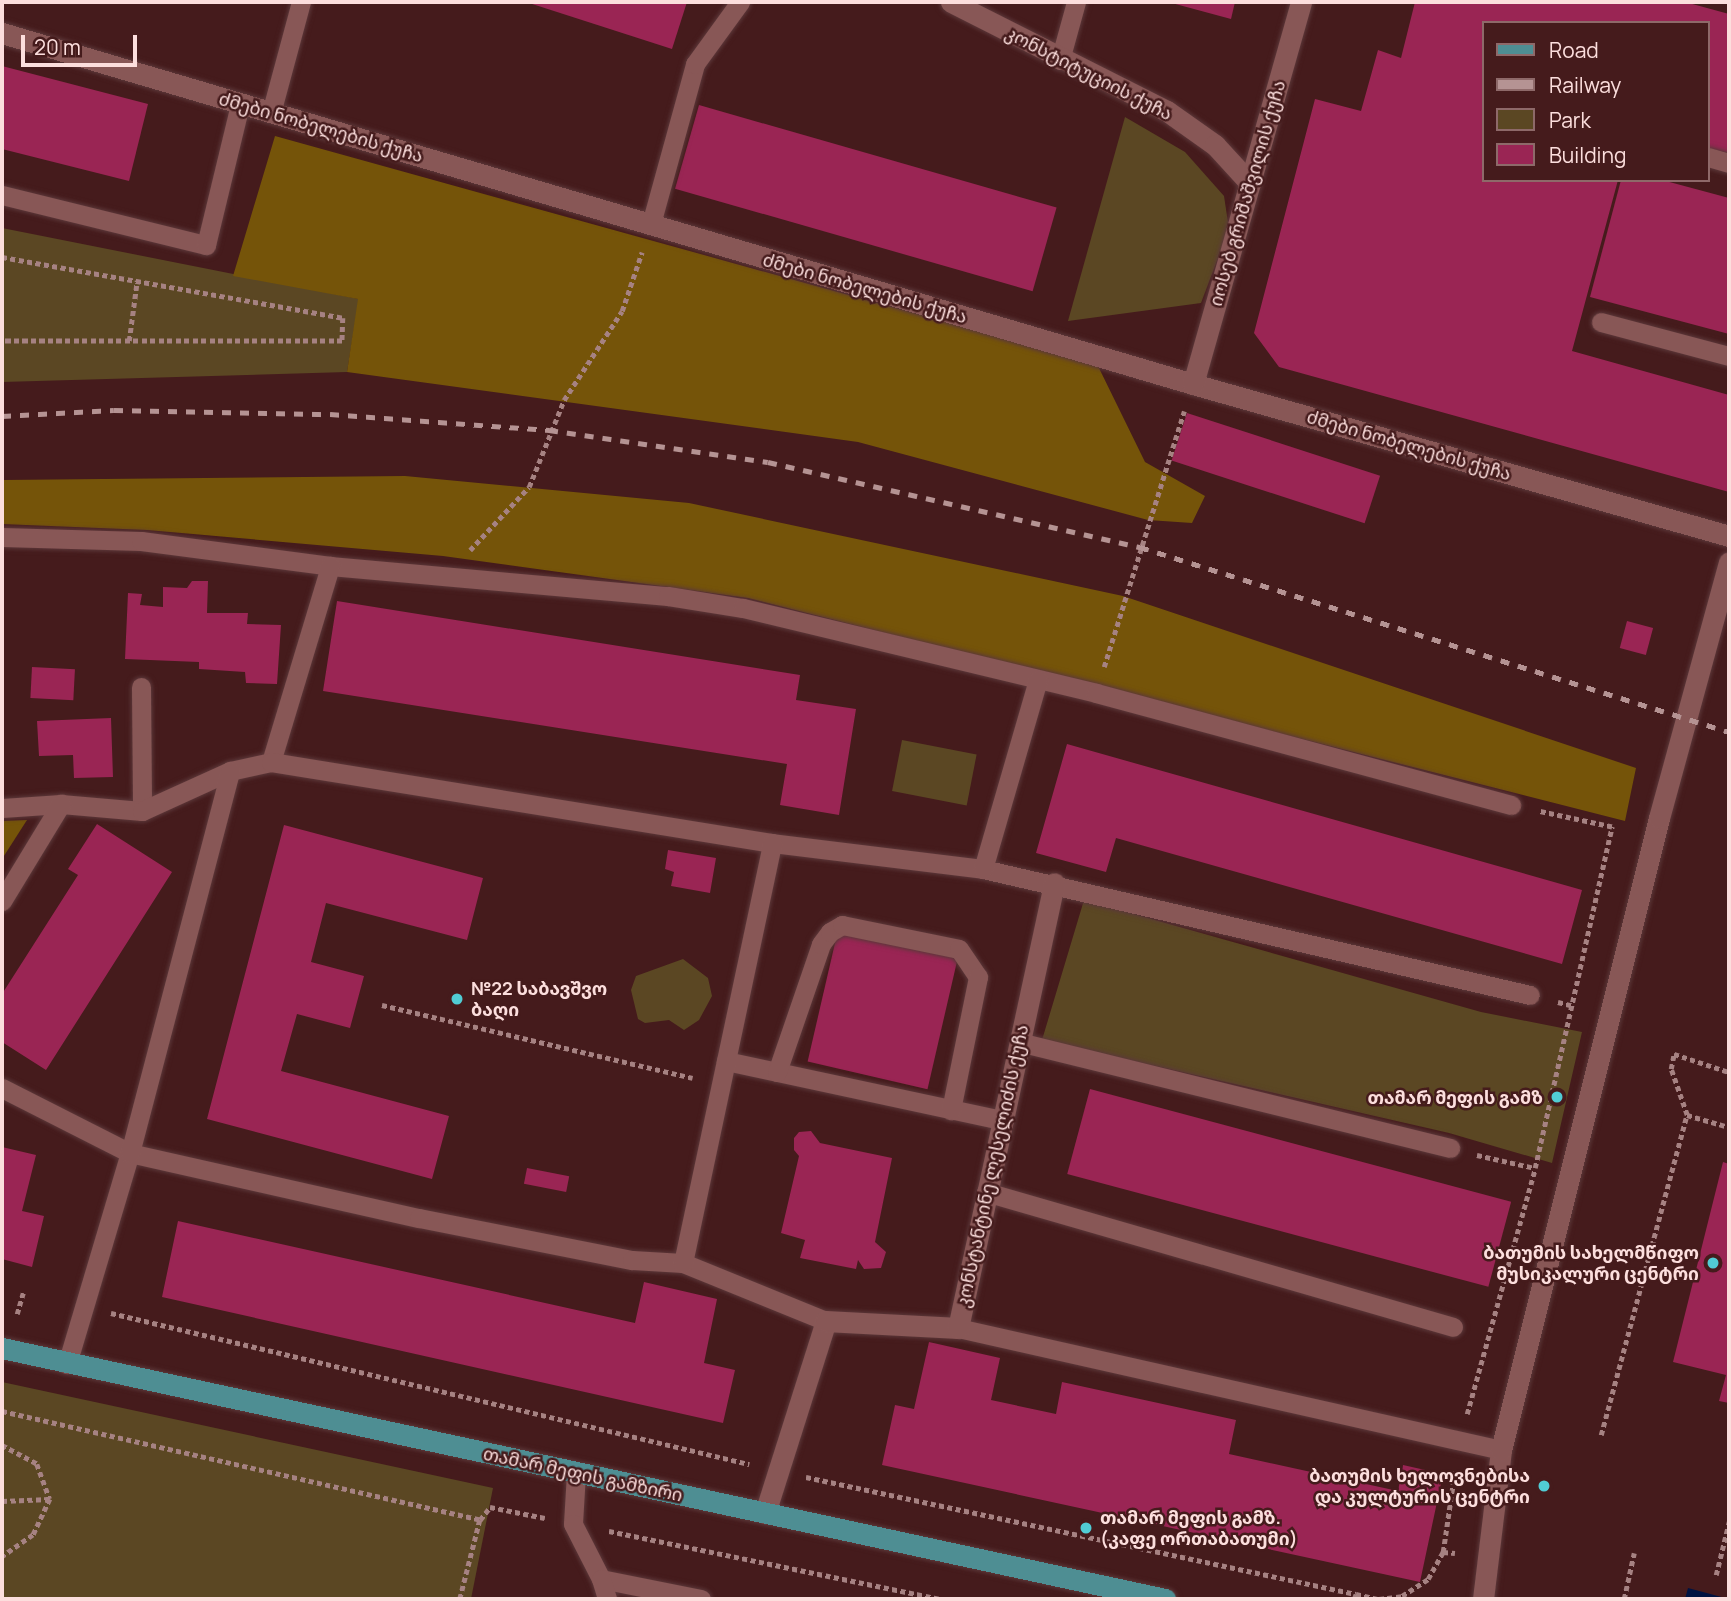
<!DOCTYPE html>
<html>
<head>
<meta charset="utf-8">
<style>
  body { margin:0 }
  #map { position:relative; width:1731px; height:1601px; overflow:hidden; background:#451b1c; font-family:Manrope,"Noto Sans Georgian",sans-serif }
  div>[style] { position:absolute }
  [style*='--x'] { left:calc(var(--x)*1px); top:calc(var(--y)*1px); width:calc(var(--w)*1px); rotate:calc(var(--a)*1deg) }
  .green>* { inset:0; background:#5b4723; transform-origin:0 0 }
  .forest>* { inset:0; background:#755409 }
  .water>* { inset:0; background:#001341 }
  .building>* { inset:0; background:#9a2554; transform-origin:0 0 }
  .path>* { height:4.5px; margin-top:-2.25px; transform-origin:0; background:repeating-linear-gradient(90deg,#a68282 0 5px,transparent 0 8.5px) }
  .roads { filter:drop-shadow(0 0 2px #5c383a) drop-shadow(0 0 2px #5c383a) }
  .lane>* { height:19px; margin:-9.5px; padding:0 9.5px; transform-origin:9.5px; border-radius:9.5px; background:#885756 }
  .street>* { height:21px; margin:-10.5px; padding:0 10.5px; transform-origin:10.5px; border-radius:10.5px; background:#885756 }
  .secondary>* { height:21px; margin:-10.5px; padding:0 10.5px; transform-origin:10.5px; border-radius:10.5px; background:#885756 }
  .primary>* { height:21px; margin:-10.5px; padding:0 10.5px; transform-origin:10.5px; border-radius:10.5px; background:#4e8e93 }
  .rail>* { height:5px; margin-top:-2.5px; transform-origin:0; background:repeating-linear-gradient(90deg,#b59393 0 9px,transparent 0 18px) }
  .dots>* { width:19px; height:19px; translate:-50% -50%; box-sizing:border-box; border:4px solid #451b1c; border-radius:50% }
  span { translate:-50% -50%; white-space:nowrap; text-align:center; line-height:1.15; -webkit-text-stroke:5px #451b1c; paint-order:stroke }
  .street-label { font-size:18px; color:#fcdedd }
  .poi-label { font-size:18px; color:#fcdedd; font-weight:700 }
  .left { translate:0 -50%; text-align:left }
  .right { translate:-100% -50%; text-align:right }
  .frame { position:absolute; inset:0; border:4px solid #fcdedd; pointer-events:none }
  .legend { position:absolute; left:1482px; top:21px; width:228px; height:161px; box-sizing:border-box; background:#451b1c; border:2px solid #8e6969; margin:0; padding:9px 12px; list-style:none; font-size:21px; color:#fcdedd }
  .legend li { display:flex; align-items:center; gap:14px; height:35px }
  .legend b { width:35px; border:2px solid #8e6969 }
  .scale { position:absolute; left:21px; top:35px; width:116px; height:32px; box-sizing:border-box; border:4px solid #fcdedd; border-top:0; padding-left:9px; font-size:21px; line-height:24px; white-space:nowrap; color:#fcdedd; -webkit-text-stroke:5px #451b1c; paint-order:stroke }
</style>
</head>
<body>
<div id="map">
  <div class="green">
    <i style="clip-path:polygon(1125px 117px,1185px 152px,1224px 196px,1229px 229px,1201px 303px,1068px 321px)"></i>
    <i style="clip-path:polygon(2px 228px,359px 299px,347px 372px,2px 382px)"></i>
    <i style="left:902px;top:740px;width:76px;height:52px;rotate:11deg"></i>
    <i style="clip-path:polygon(1084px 900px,1481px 1012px,1582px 1032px,1552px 1163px,1449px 1133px,1042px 1040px)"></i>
    <i style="clip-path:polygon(683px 959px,708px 978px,712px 996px,699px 1020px,684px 1030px,669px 1020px,645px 1023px,638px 1019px,631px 990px,636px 976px)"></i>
    <i style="clip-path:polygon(2px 1382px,493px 1488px,471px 1599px,2px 1599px)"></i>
  </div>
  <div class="forest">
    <i style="clip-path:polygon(275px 136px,1097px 364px,1145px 462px,1205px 496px,1192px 523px,1148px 520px,858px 442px,347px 372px,358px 299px,233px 276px)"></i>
    <i style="clip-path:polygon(405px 476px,689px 503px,1123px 596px,1636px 768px,1625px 821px,748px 598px,443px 556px,147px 530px,2px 524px,2px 480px)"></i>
    <i style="clip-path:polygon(27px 820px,2px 859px,2px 821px)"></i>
  </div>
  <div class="water">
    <i style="clip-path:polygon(1688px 1588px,1729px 1599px,1685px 1599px)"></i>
  </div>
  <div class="building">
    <i style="clip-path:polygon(526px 2px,687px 2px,672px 49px)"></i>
    <i style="clip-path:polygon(1168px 2px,1235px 2px,1231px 19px)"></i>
    <i style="clip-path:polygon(1415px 2px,1685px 2px,1729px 14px,1729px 153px,1708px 148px,1708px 23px,1484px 23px,1484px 180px,1618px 180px,1572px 351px,1729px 395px,1729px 492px,1279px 367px,1254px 333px,1315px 99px,1361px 111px,1378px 50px,1401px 58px)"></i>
    <i style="clip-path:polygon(2px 66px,148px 104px,129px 181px,2px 149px)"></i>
    <i style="left:699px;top:105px;width:372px;height:87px;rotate:16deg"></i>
    <i style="clip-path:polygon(1621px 180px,1662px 180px,1729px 198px,1729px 334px,1590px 297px)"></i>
    <i style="left:1187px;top:413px;width:203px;height:50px;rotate:18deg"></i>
    <i style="clip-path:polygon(192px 581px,208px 581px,207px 613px,248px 613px,247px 624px,281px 625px,277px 684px,246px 683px,245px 672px,199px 669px,199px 662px,125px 659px,128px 593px,142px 594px,140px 605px,163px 607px,163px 587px,187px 588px)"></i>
    <i style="clip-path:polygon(337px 601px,800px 675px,796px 700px,856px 709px,839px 815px,780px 805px,787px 764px,323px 691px)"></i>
    <i style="left:1627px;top:621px;width:27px;height:28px;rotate:15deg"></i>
    <i style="left:32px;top:667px;width:43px;height:31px;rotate:3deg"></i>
    <i style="clip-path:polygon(111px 718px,113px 777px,74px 778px,73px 755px,39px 756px,37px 721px)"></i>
    <i style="clip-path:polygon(1067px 744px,1582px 890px,1562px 964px,1116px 838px,1106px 872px,1036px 853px)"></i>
    <i style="clip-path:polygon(97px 824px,172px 872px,46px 1070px,2px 1042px,2px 994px,78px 875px,68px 869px)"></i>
    <i style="clip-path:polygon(284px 825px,483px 878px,467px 940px,326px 903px,311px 962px,364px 976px,350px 1028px,297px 1014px,281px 1071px,449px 1116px,432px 1179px,207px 1119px)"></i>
    <i style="clip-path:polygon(668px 850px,716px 858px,710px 893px,671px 886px,674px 872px,665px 869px)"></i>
    <i style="left:838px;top:930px;width:123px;height:135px;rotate:13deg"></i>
    <i style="left:1090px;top:1089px;width:436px;height:88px;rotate:15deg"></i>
    <i style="clip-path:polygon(811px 1131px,820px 1143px,892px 1158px,875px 1242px,886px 1252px,881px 1268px,864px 1269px,858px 1260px,856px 1269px,800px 1258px,805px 1240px,781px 1233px,799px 1156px,794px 1150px,794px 1138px,799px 1132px)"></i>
    <i style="clip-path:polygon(2px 1147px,36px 1155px,22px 1211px,44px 1216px,32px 1267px,2px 1259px)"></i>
    <i style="clip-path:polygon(1723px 1162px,1729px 1164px,1729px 1403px,1719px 1401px,1726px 1375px,1673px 1362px)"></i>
    <i style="left:527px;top:1168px;width:43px;height:16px;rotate:11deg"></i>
    <i style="clip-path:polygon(178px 1221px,635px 1323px,644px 1282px,717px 1299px,704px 1363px,735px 1370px,723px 1423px,162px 1297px)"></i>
    <i style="clip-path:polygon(929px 1342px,1000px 1358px,991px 1400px,1056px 1414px,1062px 1382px,1236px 1420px,1229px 1454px,1398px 1491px,1403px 1465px,1443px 1474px,1420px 1582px,882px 1465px,895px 1405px,914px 1409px)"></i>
  </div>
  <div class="path">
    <i style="--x:2;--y:257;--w:346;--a:10.1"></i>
    <i style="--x:343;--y:318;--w:23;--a:92"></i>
    <i style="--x:342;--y:341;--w:340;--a:180"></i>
    <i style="--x:129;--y:341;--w:61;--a:-82.4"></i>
    <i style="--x:470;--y:550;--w:86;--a:-46.9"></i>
    <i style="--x:529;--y:487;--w:94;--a:-68.1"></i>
    <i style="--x:564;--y:400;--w:106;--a:-56.9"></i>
    <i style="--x:622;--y:311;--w:62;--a:-71.3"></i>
    <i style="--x:1104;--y:667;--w:268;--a:-72.6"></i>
    <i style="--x:1558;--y:1002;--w:16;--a:14"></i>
    <i style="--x:382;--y:1005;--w:319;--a:13.2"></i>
    <i style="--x:1687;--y:1115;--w:49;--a:-109.2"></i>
    <i style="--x:1671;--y:1069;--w:15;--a:-79"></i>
    <i style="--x:1674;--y:1054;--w:58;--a:18.1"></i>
    <i style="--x:1477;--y:1155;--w:59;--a:12.6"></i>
    <i style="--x:111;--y:1313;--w:656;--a:13.32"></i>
    <i style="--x:17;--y:1314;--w:22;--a:-74"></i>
    <i style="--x:2;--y:1411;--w:490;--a:12.8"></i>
    <i style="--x:480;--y:1520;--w:81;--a:104.2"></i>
    <i style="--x:1467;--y:1414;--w:255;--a:-74.5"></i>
    <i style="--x:1535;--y:1168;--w:350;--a:-77.3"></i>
    <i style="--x:1612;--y:827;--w:76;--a:-167.8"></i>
    <i style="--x:1601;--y:1435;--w:331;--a:-75"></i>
    <i style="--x:1687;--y:1115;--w:44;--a:15.9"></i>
    <i style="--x:2;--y:1445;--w:40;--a:28"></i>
    <i style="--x:37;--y:1464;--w:37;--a:70"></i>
    <i style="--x:50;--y:1499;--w:40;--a:115"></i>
    <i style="--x:33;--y:1535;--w:38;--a:145"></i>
    <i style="--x:806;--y:1477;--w:562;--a:12.01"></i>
    <i style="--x:2;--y:1501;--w:48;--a:-2.4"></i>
    <i style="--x:480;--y:1520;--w:16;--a:-52"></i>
    <i style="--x:490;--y:1507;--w:56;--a:11.3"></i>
    <i style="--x:609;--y:1531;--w:338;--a:11.6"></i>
    <i style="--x:1443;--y:1552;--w:83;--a:-81.7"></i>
    <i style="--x:1716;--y:1575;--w:55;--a:-76.2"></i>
    <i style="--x:1354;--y:1599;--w:5;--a:-68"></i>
    <i style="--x:1356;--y:1594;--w:23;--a:13"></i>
    <i style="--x:1379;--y:1599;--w:23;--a:-7"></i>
    <i style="--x:1402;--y:1596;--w:31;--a:-33"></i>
    <i style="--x:1428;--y:1579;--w:31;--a:-61"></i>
    <i style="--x:1443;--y:1552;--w:12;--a:5"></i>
    <i style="--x:1624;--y:1599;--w:47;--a:-77.7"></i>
  </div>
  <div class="roads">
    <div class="lane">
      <i style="--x:1060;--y:60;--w:60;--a:-74.6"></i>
      <i style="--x:271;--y:113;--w:115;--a:-74.9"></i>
      <i style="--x:1708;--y:157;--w:22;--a:16"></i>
      <i style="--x:2;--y:195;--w:210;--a:13.8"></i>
      <i style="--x:206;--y:245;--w:145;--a:-76.4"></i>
      <i style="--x:651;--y:224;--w:166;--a:-74.6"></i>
      <i style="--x:695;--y:64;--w:77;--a:-54"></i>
      <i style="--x:1601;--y:322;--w:132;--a:14.9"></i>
      <i style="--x:2;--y:537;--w:139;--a:1.6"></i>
      <i style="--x:141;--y:541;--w:191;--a:7.5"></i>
      <i style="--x:330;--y:566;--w:339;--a:5.1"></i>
      <i style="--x:668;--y:596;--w:76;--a:9.1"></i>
      <i style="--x:743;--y:608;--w:363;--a:13.5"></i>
      <i style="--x:1096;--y:693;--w:430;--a:15.1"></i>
      <i style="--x:141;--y:687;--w:124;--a:89.5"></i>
      <i style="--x:271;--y:762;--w:205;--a:-73.2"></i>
      <i style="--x:2;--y:808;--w:59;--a:-3.9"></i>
      <i style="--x:61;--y:804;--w:81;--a:4.9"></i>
      <i style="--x:142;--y:811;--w:97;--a:-24.4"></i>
      <i style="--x:230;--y:771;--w:42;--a:-12.4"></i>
      <i style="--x:271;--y:762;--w:508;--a:9.18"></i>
      <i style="--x:772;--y:843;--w:213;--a:7"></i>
      <i style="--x:983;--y:869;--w:561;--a:12.97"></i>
      <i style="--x:983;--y:869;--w:197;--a:-73.8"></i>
      <i style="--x:2;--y:901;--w:114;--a:-58.7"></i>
      <i style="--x:1019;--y:1042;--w:444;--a:13.8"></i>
      <i style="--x:726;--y:1061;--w:281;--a:12.1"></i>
      <i style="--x:777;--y:1072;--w:135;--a:-71"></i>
      <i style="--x:821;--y:944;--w:15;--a:-53"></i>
      <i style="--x:830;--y:932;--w:14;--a:-30"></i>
      <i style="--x:842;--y:925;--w:119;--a:11.6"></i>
      <i style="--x:959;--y:949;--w:34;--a:56"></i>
      <i style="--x:978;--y:977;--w:136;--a:101.5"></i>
      <i style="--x:2;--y:1088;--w:144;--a:26.9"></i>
      <i style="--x:130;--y:1153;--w:296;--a:12.7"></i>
      <i style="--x:419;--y:1218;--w:217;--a:11.2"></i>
      <i style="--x:632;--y:1260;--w:51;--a:3.4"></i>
      <i style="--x:683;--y:1263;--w:154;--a:22.1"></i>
      <i style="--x:986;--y:1192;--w:486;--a:16.1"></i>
      <i style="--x:683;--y:1263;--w:429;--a:-78"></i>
      <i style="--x:958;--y:1328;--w:557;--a:12.66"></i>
      <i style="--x:67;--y:1364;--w:220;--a:-73.4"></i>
      <i style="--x:130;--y:1153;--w:395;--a:-75.3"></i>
      <i style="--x:576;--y:1473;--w:51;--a:93.4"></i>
      <i style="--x:573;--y:1524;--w:62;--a:63"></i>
      <i style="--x:601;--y:1579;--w:102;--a:11.3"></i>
      <i style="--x:601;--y:1579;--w:21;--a:73"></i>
    </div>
    <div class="street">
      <i style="--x:951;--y:2;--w:242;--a:26.8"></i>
      <i style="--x:1167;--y:111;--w:59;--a:35.3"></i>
      <i style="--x:1215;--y:145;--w:52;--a:47.4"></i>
      <i style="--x:2;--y:33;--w:1242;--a:16.42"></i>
      <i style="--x:1193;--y:384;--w:557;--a:15.83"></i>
      <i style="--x:1193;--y:384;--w:397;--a:-74.2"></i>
      <i style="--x:765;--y:1513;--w:201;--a:-72.4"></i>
      <i style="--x:826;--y:1321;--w:132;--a:3"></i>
      <i style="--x:958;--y:1328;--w:455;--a:-77.8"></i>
    </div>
    <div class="secondary">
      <i style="--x:1483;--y:1599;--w:150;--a:-83.1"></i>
      <i style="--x:1501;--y:1450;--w:651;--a:-75.96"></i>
      <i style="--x:1659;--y:818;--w:265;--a:-74.7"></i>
    </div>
    <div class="primary">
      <i style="--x:2;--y:1348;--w:1190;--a:12.18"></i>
    </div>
  </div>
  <div class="rail">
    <i style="--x:2;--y:416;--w:112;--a:-3.1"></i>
    <i style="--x:114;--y:410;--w:216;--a:1.1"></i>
    <i style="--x:330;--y:414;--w:220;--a:4.2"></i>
    <i style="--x:549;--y:430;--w:221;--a:8.3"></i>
    <i style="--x:768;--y:462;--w:382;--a:12.9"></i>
    <i style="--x:1140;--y:547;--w:617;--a:17.44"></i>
  </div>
  <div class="dots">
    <i style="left:457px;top:999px;background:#51ccd4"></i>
    <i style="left:1557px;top:1097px;background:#51ccd4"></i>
    <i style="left:1713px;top:1263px;background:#51ccd4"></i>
    <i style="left:1544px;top:1486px;background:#51ccd4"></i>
    <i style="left:1086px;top:1528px;background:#51ccd4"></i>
  </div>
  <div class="street-label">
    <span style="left:1089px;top:73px;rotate:27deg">კონსტიტუციის ქუჩა</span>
    <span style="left:321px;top:127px;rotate:16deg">ძმები ნობელების ქუჩა</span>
    <span style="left:1247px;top:193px;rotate:-74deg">იოსებ გრიშაშვილის ქუჩა</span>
    <span style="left:865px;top:288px;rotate:16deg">ძმები ნობელების ქუჩა</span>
    <span style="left:1409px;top:445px;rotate:16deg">ძმები ნობელების ქუჩა</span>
    <span style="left:992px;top:1166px;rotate:-78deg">კონსტანტინე ლესელიძის ქუჩა</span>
    <span style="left:583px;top:1474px;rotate:12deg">თამარ მეფის გამზირი</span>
  </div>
  <div class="poi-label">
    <span class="left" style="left:471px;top:999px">№22 საბავშვო<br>ბაღი</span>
    <span class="right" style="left:1543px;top:1097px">თამარ მეფის გამზ</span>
    <span class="right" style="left:1699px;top:1263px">ბათუმის სახელმწიფო<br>მუსიკალური ცენტრი</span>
    <span class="right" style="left:1530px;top:1486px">ბათუმის ხელოვნებისა<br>და კულტურის ცენტრი</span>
    <span class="left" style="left:1100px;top:1528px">თამარ მეფის გამზ.<br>(კაფე ორთაბათუმი)</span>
  </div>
  <div class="frame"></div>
  <ul class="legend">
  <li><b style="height:9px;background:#4e8e93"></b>Road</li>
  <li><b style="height:9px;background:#b59393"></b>Railway</li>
  <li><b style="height:19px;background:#5b4723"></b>Park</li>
  <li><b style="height:19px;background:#9a2554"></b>Building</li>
  </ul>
  <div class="scale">20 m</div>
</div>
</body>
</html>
